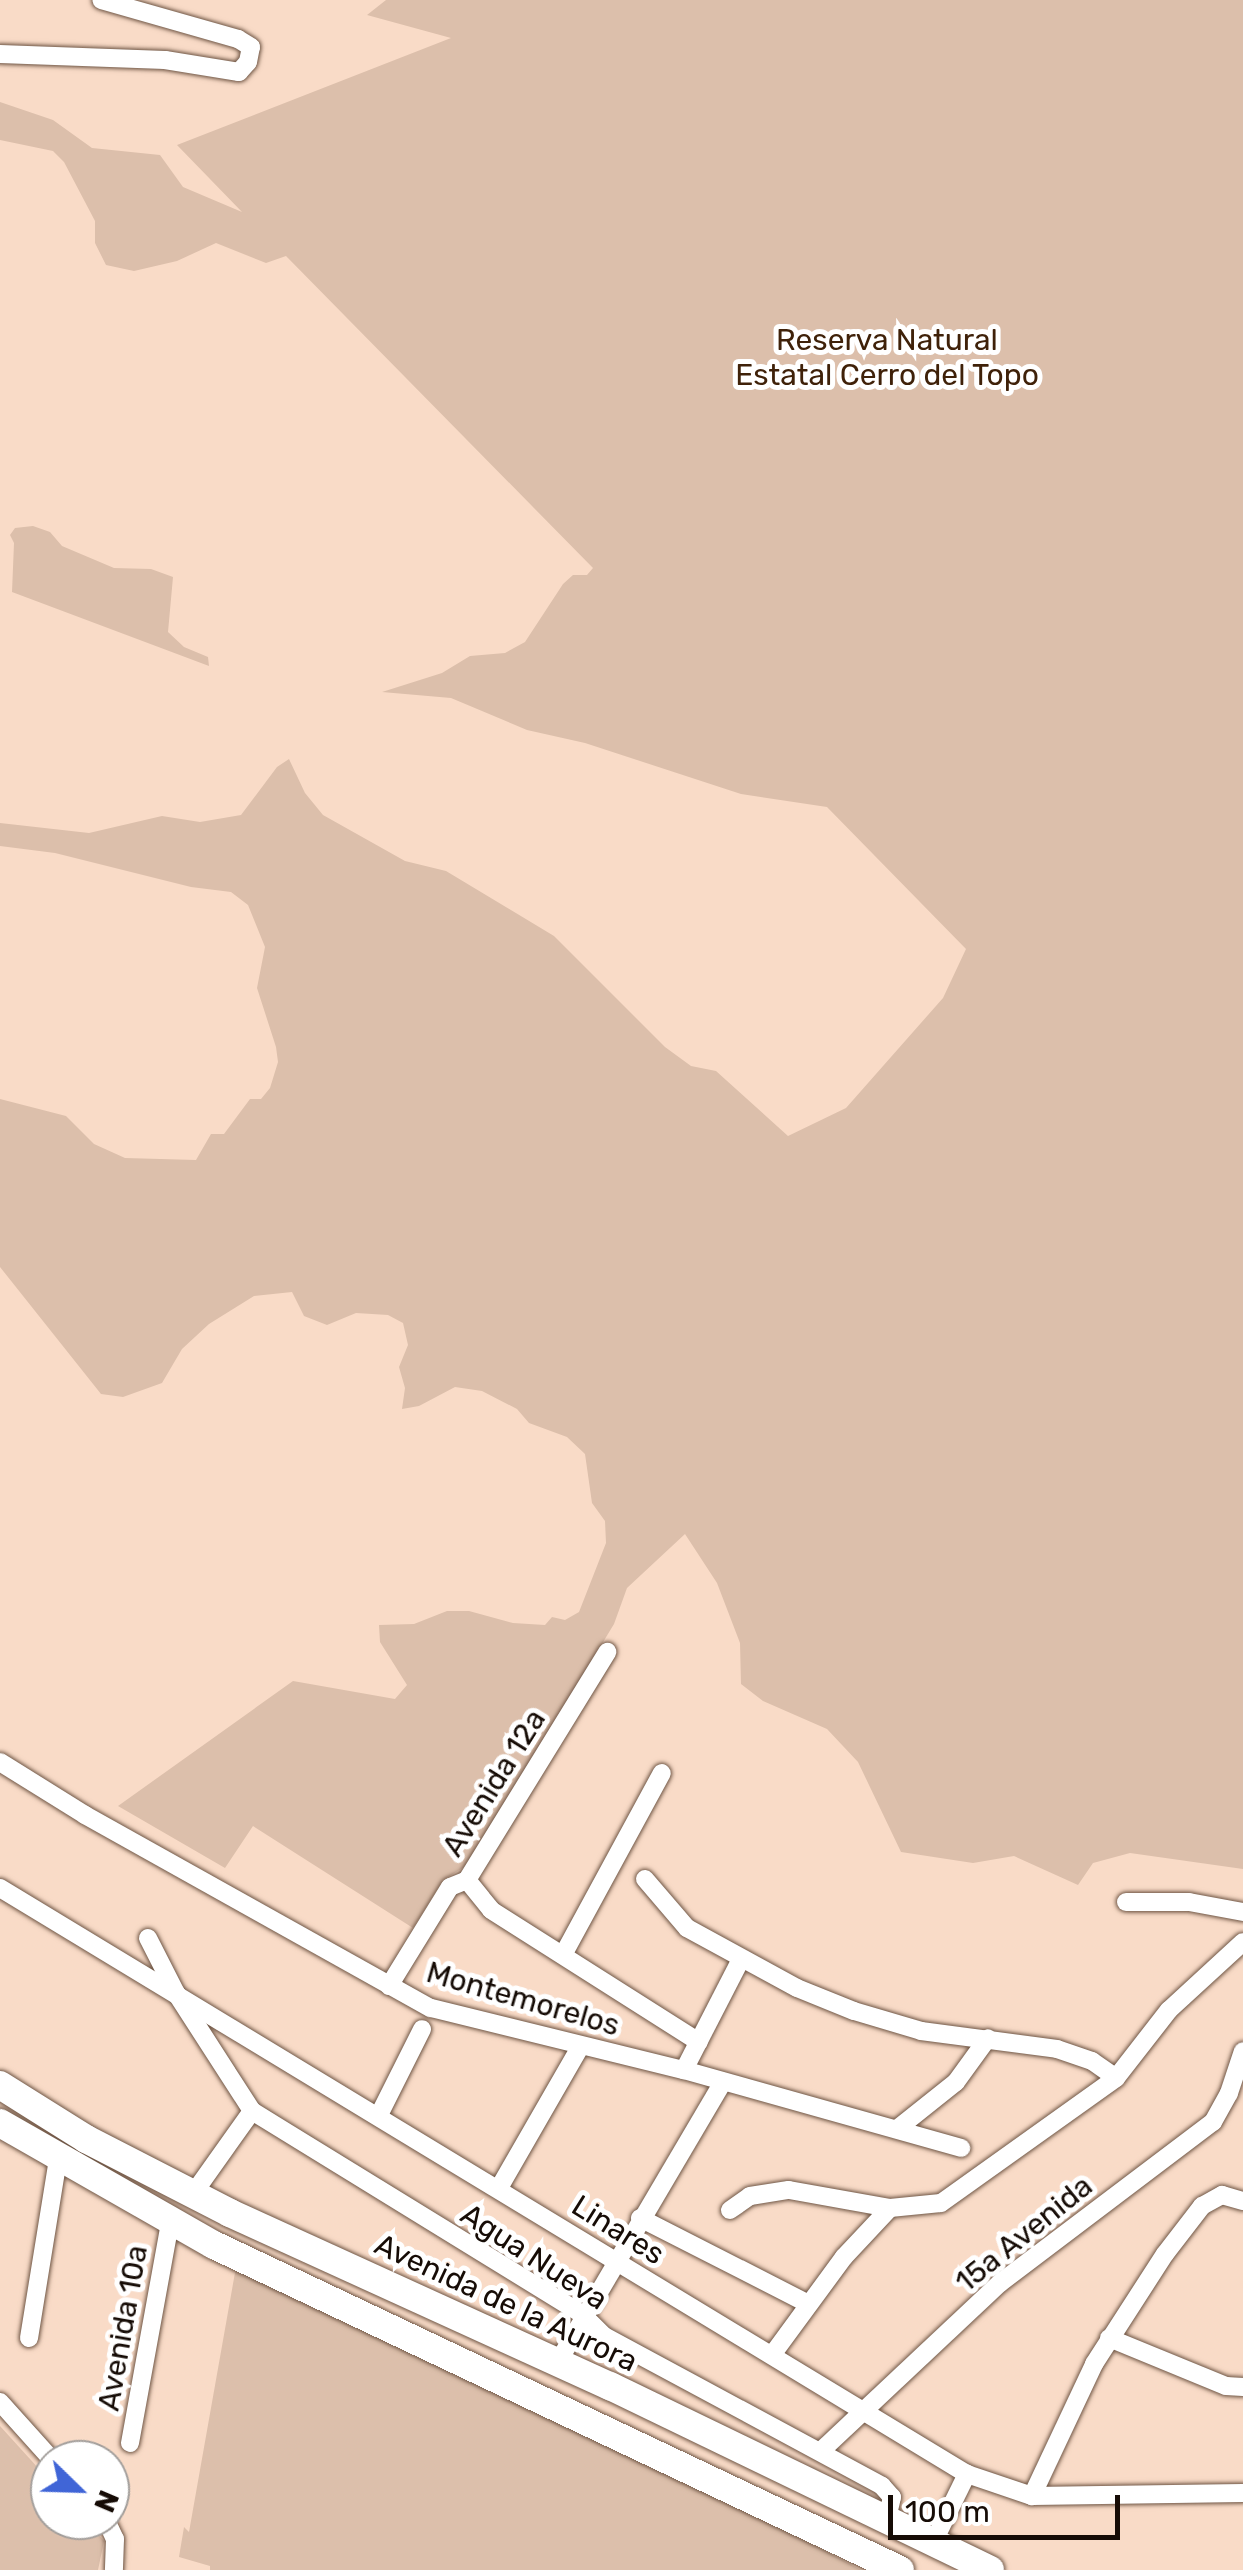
<!DOCTYPE html>
<html>
<head>
<meta charset="utf-8">
<style>
  body { margin:0 }
  #map { position:relative; width:1243px; height:2570px; overflow:hidden; background:#f9dbc7; font-family:Rubik,sans-serif }
  div>[style] { position:absolute }
  [style*='--x'] { left:calc(var(--x)*1px); top:calc(var(--y)*1px); width:calc(var(--w)*1px); rotate:calc(var(--a)*1deg) }
  .green>* { inset:0; background:#dcbfab }
  .roads { filter:drop-shadow(0 0 2px #6e5544) drop-shadow(0 0 2px #6e5544) }
  .minor>* { height:18px; margin:-9px; padding:0 9px; transform-origin:9px; border-radius:9px; background:#fff }
  .primary>* { height:28px; margin:-14px; padding:0 14px; transform-origin:14px; border-radius:14px; background:#fff }
  span { translate:-50% -50%; white-space:nowrap; text-align:center; line-height:1.15; -webkit-text-stroke:10px #fff; paint-order:stroke }
  .park-label { font-size:30px; color:#3f2109 }
  .street-label { font-size:30px; color:#160c06 }
  .north { position:absolute; left:30px; top:2440px; width:100px; height:100px; box-sizing:border-box; background:#fff; border:2px solid #a29e9b; border-radius:50%; rotate:113deg; font-size:28px; font-weight:700; line-height:40px; text-align:center; color:#160c06 }
  .north::after { content:''; display:block; margin:auto; width:35px; height:45px; background:#4065d7; clip-path:polygon(50% 0,100% 100%,50% 72%,0 100%) }
  .scale { position:absolute; left:888px; top:2495px; width:232px; height:45px; box-sizing:border-box; border:5px solid #160c06; border-top:0; padding-left:12px; font-size:30px; line-height:35px; white-space:nowrap; color:#160c06; -webkit-text-stroke:8px #fff; paint-order:stroke }
</style>
</head>
<body>
<div id="map">
  <div class="green">
    <i style="clip-path:polygon(386px 0,1243px 0,1243px 1869px,1130px 1853px,1093px 1863px,1078px 1885px,1014px 1856px,973px 1863px,901px 1852px,858px 1762px,827px 1729px,763px 1701px,741px 1684px,740px 1643px,717px 1583px,685px 1534px,627px 1588px,614px 1624px,469px 1864px,443px 1880px,413px 1928px,253px 1826px,225px 1868px,118px 1806px,293px 1681px,395px 1699px,407px 1685px,380px 1642px,379px 1625px,414px 1624px,447px 1611px,469px 1611px,513px 1623px,545px 1625px,552px 1617px,565px 1620px,579px 1612px,606px 1543px,605px 1521px,592px 1503px,585px 1454px,567px 1437px,529px 1423px,517px 1409px,482px 1391px,455px 1387px,419px 1406px,402px 1409px,405px 1388px,399px 1367px,408px 1345px,403px 1323px,388px 1315px,356px 1313px,327px 1325px,304px 1316px,292px 1292px,254px 1296px,209px 1324px,182px 1349px,162px 1383px,123px 1397px,101px 1394px,0 1267px,0 1099px,66px 1116px,94px 1144px,125px 1158px,196px 1160px,211px 1134px,224px 1134px,250px 1099px,261px 1099px,270px 1088px,278px 1062px,276px 1047px,257px 988px,265px 947px,248px 905px,231px 892px,191px 887px,55px 853px,0 846px,0 823px,89px 833px,162px 816px,200px 822px,241px 815px,277px 767px,289px 759px,305px 793px,323px 815px,405px 861px,446px 871px,554px 936px,665px 1047px,691px 1066px,716px 1071px,788px 1136px,846px 1108px,943px 998px,966px 949px,827px 807px,741px 794px,585px 743px,527px 730px,451px 698px,382px 692px,442px 673px,470px 656px,505px 653px,525px 642px,563px 584px,573px 575px,587px 575px,593px 568px,286px 256px,266px 263px,216px 243px,177px 261px,134px 271px,106px 265px,95px 243px,95px 221px,64px 162px,53px 151px,0 140px,0 102px,53px 120px,92px 148px,160px 155px,183px 187px,242px 212px,177px 145px,451px 38px,367px 15px)"></i>
    <i style="clip-path:polygon(33px 526px,50px 532px,62px 546px,114px 568px,151px 569px,173px 577px,168px 632px,184px 647px,208px 657px,209px 666px,12px 592px,14px 543px,10px 535px,15px 528px)"></i>
    <i style="clip-path:polygon(236px 2267px,736px 2504px,861px 2570px,210px 2570px,210px 2566px,179px 2557px,184px 2527px,189px 2532px)"></i>
    <i style="clip-path:polygon(0 2426px,50px 2481px,50px 2520px,85px 2520px,104px 2541px,98px 2570px,0 2570px)"></i>
  </div>
  <div class="roads">
    <div class="minor">
      <i style="--x:0;--y:54;--w:165;--a:2.1"></i>
      <i style="--x:165;--y:60;--w:75;--a:9.2"></i>
      <i style="--x:239;--y:72;--w:13;--a:-48"></i>
      <i style="--x:248;--y:62;--w:15;--a:-79"></i>
      <i style="--x:251;--y:47;--w:15;--a:-148"></i>
      <i style="--x:238;--y:39;--w:142;--a:-164.1"></i>
      <i style="--x:0;--y:1762;--w:100;--a:31.9"></i>
      <i style="--x:85;--y:1815;--w:396;--a:29.2"></i>
      <i style="--x:431;--y:2008;--w:260;--a:13.8"></i>
      <i style="--x:684;--y:2070;--w:288;--a:15.7"></i>
      <i style="--x:645;--y:1879;--w:65;--a:49.4"></i>
      <i style="--x:687;--y:1928;--w:125;--a:28.6"></i>
      <i style="--x:797;--y:1988;--w:61;--a:22"></i>
      <i style="--x:854;--y:2011;--w:70;--a:16.6"></i>
      <i style="--x:921;--y:2031;--w:137;--a:7.5"></i>
      <i style="--x:1057;--y:2049;--w:37;--a:19"></i>
      <i style="--x:1092;--y:2061;--w:29;--a:35"></i>
      <i style="--x:467;--y:1880;--w:38;--a:51"></i>
      <i style="--x:491;--y:1910;--w:246;--a:32.4"></i>
      <i style="--x:0;--y:1888;--w:1131;--a:31.22"></i>
      <i style="--x:967;--y:2474;--w:69;--a:18.7"></i>
      <i style="--x:1032;--y:2496;--w:211;--a:-0.8"></i>
      <i style="--x:1126;--y:1902;--w:63;--a:0"></i>
      <i style="--x:1189;--y:1902;--w:55;--a:10.5"></i>
      <i style="--x:148;--y:1938;--w:62;--a:63"></i>
      <i style="--x:176;--y:1993;--w:140;--a:57.2"></i>
      <i style="--x:252;--y:2111;--w:389;--a:31.6"></i>
      <i style="--x:583;--y:2315;--w:30;--a:45"></i>
      <i style="--x:604;--y:2336;--w:316;--a:28.3"></i>
      <i style="--x:882;--y:2486;--w:15;--a:48"></i>
      <i style="--x:892;--y:2497;--w:23;--a:103"></i>
      <i style="--x:563;--y:1955;--w:207;--a:-61.5"></i>
      <i style="--x:389;--y:1986;--w:116;--a:-58.4"></i>
      <i style="--x:450;--y:1887;--w:18;--a:-22"></i>
      <i style="--x:467;--y:1880;--w:268;--a:-58.4"></i>
      <i style="--x:684;--y:2070;--w:123;--a:-62.8"></i>
      <i style="--x:379;--y:2115;--w:96;--a:-63.4"></i>
      <i style="--x:897;--y:2129;--w:75;--a:-38.5"></i>
      <i style="--x:956;--y:2082;--w:54;--a:-54"></i>
      <i style="--x:499;--y:2188;--w:163;--a:-60.1"></i>
      <i style="--x:193;--y:2194;--w:102;--a:-54.6"></i>
      <i style="--x:730;--y:2210;--w:24;--a:-35"></i>
      <i style="--x:750;--y:2196;--w:39;--a:-9"></i>
      <i style="--x:789;--y:2190;--w:103;--a:10.1"></i>
      <i style="--x:890;--y:2208;--w:51;--a:-5.6"></i>
      <i style="--x:941;--y:2203;--w:215;--a:-35.5"></i>
      <i style="--x:1116;--y:2078;--w:86;--a:-52.1"></i>
      <i style="--x:1169;--y:2010;--w:100;--a:-42.6"></i>
      <i style="--x:640;--y:2218;--w:187;--a:27"></i>
      <i style="--x:29;--y:2338;--w:181;--a:-80.8"></i>
      <i style="--x:1109;--y:2338;--w:126;--a:22.3"></i>
      <i style="--x:1226;--y:2386;--w:17;--a:3"></i>
      <i style="--x:772;--y:2355;--w:122;--a:-53.7"></i>
      <i style="--x:844;--y:2257;--w:67;--a:-46.8"></i>
      <i style="--x:558;--y:2362;--w:325;--a:-59.5"></i>
      <i style="--x:0;--y:2402;--w:78;--a:48.1"></i>
      <i style="--x:130;--y:2443;--w:224;--a:-79.7"></i>
      <i style="--x:821;--y:2451;--w:245;--a:-43.2"></i>
      <i style="--x:1000;--y:2283;--w:267;--a:-37.1"></i>
      <i style="--x:1213;--y:2122;--w:33;--a:-61"></i>
      <i style="--x:1229;--y:2093;--w:44;--a:-71.6"></i>
      <i style="--x:1032;--y:2496;--w:146;--a:-64.8"></i>
      <i style="--x:1094;--y:2364;--w:131;--a:-57.2"></i>
      <i style="--x:1165;--y:2254;--w:61;--a:-52.4"></i>
      <i style="--x:1202;--y:2206;--w:23;--a:-29"></i>
      <i style="--x:1222;--y:2195;--w:22;--a:16"></i>
      <i style="--x:106;--y:2520;--w:21;--a:65"></i>
      <i style="--x:115;--y:2539;--w:31;--a:92"></i>
      <i style="--x:934;--y:2541;--w:75;--a:-63.8"></i>
    </div>
    <div class="primary">
      <i style="--x:0;--y:2085;--w:102;--a:32.1"></i>
      <i style="--x:86;--y:2139;--w:162;--a:27.2"></i>
      <i style="--x:230;--y:2213;--w:418;--a:24.5"></i>
      <i style="--x:610;--y:2386;--w:422;--a:25.8"></i>
      <i style="--x:0;--y:2123;--w:246;--a:29.7"></i>
      <i style="--x:214;--y:2245;--w:759;--a:25.35"></i>
    </div>
  </div>
  <div class="park-label">
    <span style="left:887px;top:357px">Reserva Natural<br>Estatal Cerro del Topo</span>
  </div>
  <div class="street-label">
    <span style="left:494px;top:1783px;rotate:-58deg">Avenida 12a</span>
    <span style="left:523px;top:1999px;rotate:16deg">Montemorelos</span>
    <span style="left:618px;top:2230px;rotate:32deg">Linares</span>
    <span style="left:1024px;top:2234px;rotate:-39deg">15a Avenida</span>
    <span style="left:534px;top:2257px;rotate:33deg">Agua Nueva</span>
    <span style="left:506px;top:2303px;rotate:25deg">Avenida de la Aurora</span>
    <span style="left:123px;top:2328px;rotate:-80deg">Avenida 10a</span>
  </div>
  <div class="north">N</div>
  <div class="scale">100 m</div>
</div>
</body>
</html>
